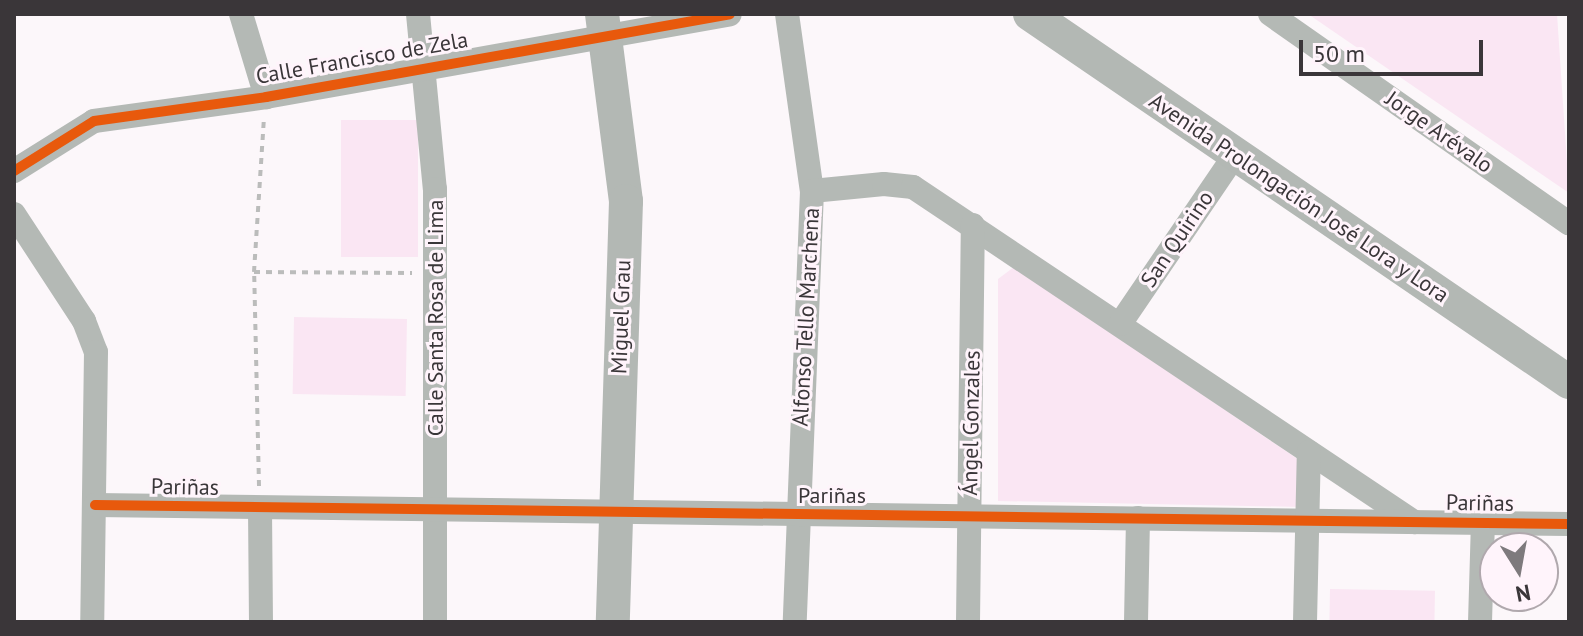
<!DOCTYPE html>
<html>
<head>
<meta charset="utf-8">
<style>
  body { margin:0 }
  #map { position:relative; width:1583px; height:636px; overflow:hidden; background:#fcf7fa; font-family:"PT Sans",sans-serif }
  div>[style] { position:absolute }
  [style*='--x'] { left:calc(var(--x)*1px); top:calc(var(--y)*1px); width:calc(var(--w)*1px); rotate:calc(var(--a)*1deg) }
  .green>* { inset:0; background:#fae6f3; transform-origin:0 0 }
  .path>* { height:4px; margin-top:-2px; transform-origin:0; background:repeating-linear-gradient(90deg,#bbbcbb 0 6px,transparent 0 12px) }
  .street>* { height:24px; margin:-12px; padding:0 12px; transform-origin:12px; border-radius:12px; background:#b4b9b5 }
  .secondary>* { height:34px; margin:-17px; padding:0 17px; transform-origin:17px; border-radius:17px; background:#b3b8b4 }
  .cycleway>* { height:10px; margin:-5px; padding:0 5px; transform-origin:5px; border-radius:5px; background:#e8590c }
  span { translate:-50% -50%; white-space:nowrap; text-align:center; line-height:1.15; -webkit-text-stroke:6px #fff4fb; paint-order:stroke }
  .street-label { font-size:22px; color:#3a3639 }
  .frame { position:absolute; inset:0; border:16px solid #3a3639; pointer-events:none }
  .north { position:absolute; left:1479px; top:532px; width:80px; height:80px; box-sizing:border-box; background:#fff4fb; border:2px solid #b0a8ad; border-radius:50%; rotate:169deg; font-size:22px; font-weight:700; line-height:32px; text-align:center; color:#3a3639 }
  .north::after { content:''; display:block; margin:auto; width:28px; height:36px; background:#7e7a7d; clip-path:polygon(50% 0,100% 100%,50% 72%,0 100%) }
  .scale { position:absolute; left:1299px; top:40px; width:184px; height:36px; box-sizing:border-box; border:4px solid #3a3639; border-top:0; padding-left:10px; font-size:24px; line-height:28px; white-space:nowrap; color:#3a3639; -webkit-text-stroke:6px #fff4fb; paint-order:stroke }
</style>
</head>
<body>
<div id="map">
  <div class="green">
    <i style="clip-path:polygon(1308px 14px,1557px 14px,1569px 193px)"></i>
    <i style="left:341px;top:120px;width:77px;height:137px"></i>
    <i style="clip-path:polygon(1014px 267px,1305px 464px,1302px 507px,998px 501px,998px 279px)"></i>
    <i style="left:294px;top:317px;width:113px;height:77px;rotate:1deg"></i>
    <i style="left:1330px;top:589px;width:105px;height:33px;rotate:1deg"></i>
  </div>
  <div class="path">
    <i style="--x:254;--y:272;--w:158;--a:0.4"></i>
    <i style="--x:259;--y:486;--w:214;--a:-91.3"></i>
    <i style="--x:254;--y:272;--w:153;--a:-86.3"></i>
  </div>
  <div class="street">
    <i style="--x:241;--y:14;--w:87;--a:73.2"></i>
    <i style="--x:418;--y:14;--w:176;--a:84.5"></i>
    <i style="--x:435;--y:189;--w:433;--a:90"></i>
    <i style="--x:787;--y:14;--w:179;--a:82"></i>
    <i style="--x:812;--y:191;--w:431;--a:92.3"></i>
    <i style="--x:1270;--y:14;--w:365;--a:35"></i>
    <i style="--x:14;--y:171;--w:94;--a:-32"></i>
    <i style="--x:94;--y:121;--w:174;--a:-7.9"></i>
    <i style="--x:266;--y:97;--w:471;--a:-10.1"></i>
    <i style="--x:812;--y:191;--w:72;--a:-5.6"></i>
    <i style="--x:884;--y:184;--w:29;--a:6"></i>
    <i style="--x:913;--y:187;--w:603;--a:33.77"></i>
    <i style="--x:14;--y:214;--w:128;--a:56.8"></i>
    <i style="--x:84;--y:321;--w:33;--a:69"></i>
    <i style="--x:96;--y:352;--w:270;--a:90.8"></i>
    <i style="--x:1120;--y:324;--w:204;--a:-55.8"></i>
    <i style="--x:95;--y:505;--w:1474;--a:0.74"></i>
    <i style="--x:260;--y:509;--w:113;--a:89.5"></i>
    <i style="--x:968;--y:622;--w:397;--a:-89.3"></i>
    <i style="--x:1136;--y:622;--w:104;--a:-88.9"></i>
    <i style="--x:1305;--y:622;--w:170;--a:-88.7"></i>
    <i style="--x:1480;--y:622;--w:99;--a:-88.3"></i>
  </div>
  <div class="secondary">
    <i style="--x:602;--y:14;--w:189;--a:82.7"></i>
    <i style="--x:626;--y:201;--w:421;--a:91.8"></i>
    <i style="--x:1030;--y:14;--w:653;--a:34.32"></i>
  </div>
  <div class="cycleway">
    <i style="--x:14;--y:171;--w:94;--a:-32"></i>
    <i style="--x:94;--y:121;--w:174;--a:-7.9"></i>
    <i style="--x:266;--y:97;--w:471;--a:-10.1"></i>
    <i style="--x:95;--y:505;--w:1474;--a:0.74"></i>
  </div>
  <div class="street-label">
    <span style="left:362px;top:58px;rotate:-10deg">Calle Francisco de Zela</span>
    <span style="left:1439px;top:132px;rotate:35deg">Jorge Arévalo</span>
    <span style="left:1299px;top:198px;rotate:34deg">Avenida Prolongación José Lora y Lora</span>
    <span style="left:1177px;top:239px;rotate:-56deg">San Quirino</span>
    <span style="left:621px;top:317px;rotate:-88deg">Miguel Grau</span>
    <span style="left:806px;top:317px;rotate:-87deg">Alfonso Tello Marchena</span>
    <span style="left:436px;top:318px;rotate:-90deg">Calle Santa Rosa de Lima</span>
    <span style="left:971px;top:423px;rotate:-89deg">Ángel Gonzales</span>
    <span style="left:185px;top:487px;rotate:1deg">Pariñas</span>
    <span style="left:832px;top:496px">Pariñas</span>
    <span style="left:1480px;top:503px;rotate:1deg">Pariñas</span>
  </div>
  <div class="frame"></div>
  <div class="north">N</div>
  <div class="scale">50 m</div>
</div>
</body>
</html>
